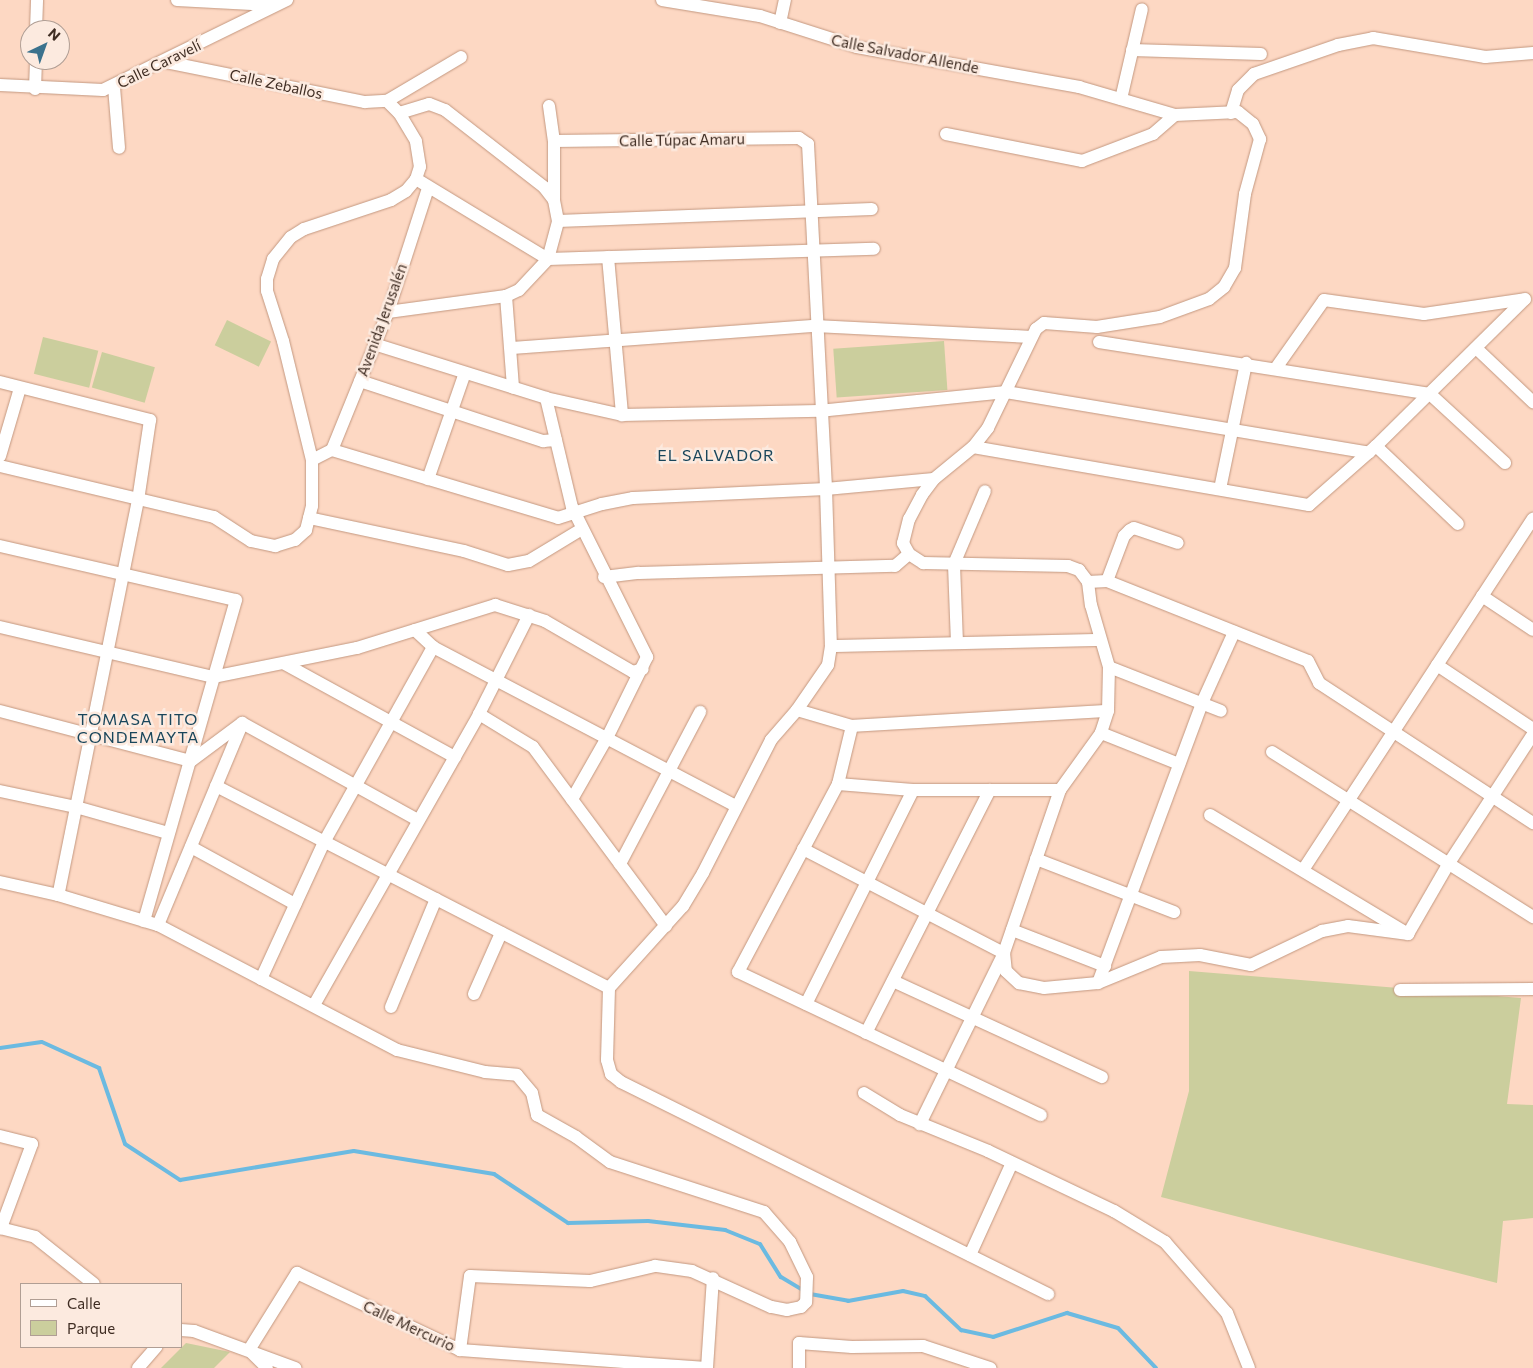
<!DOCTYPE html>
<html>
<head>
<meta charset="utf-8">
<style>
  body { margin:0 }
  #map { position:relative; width:1533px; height:1368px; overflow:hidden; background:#fdd8c3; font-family:Commissioner,sans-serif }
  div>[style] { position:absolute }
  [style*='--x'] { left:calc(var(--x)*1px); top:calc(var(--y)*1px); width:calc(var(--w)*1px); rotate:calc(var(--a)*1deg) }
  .green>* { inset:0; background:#cbce9d; transform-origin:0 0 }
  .stream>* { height:4px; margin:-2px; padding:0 2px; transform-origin:2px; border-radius:2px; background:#6bbae1 }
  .roads { filter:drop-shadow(0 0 1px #c39880) drop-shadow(0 0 1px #c39880) }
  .minor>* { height:12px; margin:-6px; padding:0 6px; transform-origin:6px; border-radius:6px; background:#fff }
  span { translate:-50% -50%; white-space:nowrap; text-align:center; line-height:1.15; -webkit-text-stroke:5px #fceadf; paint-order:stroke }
  .street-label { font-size:15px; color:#3f2d23 }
  .neighbourhood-label { font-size:16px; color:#19465b; letter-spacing:1px }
  .legend { position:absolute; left:20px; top:1283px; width:162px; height:65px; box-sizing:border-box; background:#fceadf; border:1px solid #b09e94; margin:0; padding:6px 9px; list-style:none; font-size:15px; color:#3f2d23 }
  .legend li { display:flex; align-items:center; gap:10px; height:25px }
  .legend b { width:25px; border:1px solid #b09e94 }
  .north { position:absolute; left:20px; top:20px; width:50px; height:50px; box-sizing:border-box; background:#fceadf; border:1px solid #b09e94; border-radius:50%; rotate:42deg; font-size:14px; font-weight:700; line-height:20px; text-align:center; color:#3f2d23 }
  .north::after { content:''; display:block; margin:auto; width:18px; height:22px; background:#3b728d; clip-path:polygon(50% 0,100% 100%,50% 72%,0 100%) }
</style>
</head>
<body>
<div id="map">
  <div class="green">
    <i style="left:227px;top:320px;width:49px;height:28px;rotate:26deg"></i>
    <i style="left:43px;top:337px;width:57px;height:38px;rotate:14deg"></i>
    <i style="left:944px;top:341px;width:49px;height:111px;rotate:86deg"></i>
    <i style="left:102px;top:352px;width:55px;height:37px;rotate:16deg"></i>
    <i style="clip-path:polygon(1189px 971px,1521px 998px,1507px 1104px,1533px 1105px,1533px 1218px,1503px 1221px,1497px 1283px,1161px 1197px,1189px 1091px)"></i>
    <i style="clip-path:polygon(186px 1343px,230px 1352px,214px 1368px,161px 1368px)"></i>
  </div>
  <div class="stream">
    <i style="--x:0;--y:1048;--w:42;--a:-8.1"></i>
    <i style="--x:42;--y:1042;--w:63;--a:24.5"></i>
    <i style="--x:99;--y:1068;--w:80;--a:71.1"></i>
    <i style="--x:125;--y:1144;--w:66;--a:33.2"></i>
    <i style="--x:180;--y:1180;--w:176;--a:-9.5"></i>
    <i style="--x:354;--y:1151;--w:142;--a:9.3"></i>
    <i style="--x:494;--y:1174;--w:89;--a:33.5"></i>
    <i style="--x:568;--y:1223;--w:80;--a:-1.4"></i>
    <i style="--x:648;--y:1221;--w:78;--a:6.7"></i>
    <i style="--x:725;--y:1230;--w:38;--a:22"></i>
    <i style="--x:760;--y:1244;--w:39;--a:58"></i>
    <i style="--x:781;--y:1277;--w:27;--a:31"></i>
    <i style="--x:810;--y:1294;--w:39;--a:10"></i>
    <i style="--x:848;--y:1301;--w:56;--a:-10.3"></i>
    <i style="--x:903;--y:1291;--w:23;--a:13"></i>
    <i style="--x:925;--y:1296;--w:50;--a:43.4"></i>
    <i style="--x:961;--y:1330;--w:33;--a:12"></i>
    <i style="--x:993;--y:1337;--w:78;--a:-18"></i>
    <i style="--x:1067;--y:1313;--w:53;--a:16.4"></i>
    <i style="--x:1118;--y:1328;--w:55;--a:46.5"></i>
  </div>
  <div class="roads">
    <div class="minor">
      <i style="--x:177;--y:0;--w:94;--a:3"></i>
      <i style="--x:662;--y:0;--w:99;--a:9.3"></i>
      <i style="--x:760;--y:16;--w:102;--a:17.7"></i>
      <i style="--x:857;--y:47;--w:226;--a:10.2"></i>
      <i style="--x:1079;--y:87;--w:100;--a:16.3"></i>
      <i style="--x:1175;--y:115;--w:63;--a:-2.7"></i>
      <i style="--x:1238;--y:112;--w:19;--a:39"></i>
      <i style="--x:1253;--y:124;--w:17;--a:65"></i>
      <i style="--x:1260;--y:139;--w:57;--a:105.3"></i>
      <i style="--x:1245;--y:194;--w:75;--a:97.7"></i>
      <i style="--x:1235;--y:268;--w:22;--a:120"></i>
      <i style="--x:1224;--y:287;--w:19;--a:141"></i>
      <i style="--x:1209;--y:299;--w:52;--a:159.8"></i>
      <i style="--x:1160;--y:317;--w:64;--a:171"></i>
      <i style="--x:1097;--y:327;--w:53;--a:-175.7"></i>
      <i style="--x:1044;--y:323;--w:10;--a:143"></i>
      <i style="--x:1036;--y:329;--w:110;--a:115.9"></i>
      <i style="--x:988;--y:428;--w:24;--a:128"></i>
      <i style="--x:973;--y:447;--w:50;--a:140.6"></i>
      <i style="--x:934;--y:479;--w:20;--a:127"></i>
      <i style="--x:922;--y:495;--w:27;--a:118"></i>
      <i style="--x:909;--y:519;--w:25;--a:104"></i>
      <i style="--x:903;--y:543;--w:13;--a:61"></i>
      <i style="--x:909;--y:554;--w:17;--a:33"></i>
      <i style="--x:923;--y:563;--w:145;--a:1.2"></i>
      <i style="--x:1068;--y:566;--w:12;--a:20"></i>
      <i style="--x:1079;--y:570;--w:15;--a:53"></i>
      <i style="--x:1088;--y:582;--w:23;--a:83"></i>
      <i style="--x:1091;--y:605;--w:65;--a:73.8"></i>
      <i style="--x:1109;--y:667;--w:44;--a:91.3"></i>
      <i style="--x:1108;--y:711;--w:23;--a:108"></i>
      <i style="--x:1101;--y:733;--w:70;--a:125.7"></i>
      <i style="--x:1060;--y:790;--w:172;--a:109"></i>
      <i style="--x:1004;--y:953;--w:18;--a:84"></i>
      <i style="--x:1006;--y:971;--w:18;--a:43"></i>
      <i style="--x:1019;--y:983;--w:25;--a:11"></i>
      <i style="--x:1044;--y:988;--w:54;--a:-5.3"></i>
      <i style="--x:1098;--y:983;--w:68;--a:-22.4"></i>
      <i style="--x:1161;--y:957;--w:39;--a:-3"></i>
      <i style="--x:1200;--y:955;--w:52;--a:11.1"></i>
      <i style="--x:1251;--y:965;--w:79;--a:-25.6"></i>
      <i style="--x:1322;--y:931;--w:26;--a:-11"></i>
      <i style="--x:1348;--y:926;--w:61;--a:7.6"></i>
      <i style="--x:780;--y:23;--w:24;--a:-78"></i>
      <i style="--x:36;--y:30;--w:30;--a:-88"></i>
      <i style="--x:1132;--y:50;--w:129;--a:1.8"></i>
      <i style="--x:166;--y:62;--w:203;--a:11.4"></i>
      <i style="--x:365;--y:102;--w:22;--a:-3"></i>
      <i style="--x:387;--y:101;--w:86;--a:-30.7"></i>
      <i style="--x:0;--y:85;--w:103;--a:2.8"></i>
      <i style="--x:103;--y:90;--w:205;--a:-26.1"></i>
      <i style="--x:114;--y:87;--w:61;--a:85.3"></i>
      <i style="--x:35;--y:89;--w:29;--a:-88"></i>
      <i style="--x:1121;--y:99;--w:92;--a:-76.9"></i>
      <i style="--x:549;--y:106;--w:35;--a:82"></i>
      <i style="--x:554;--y:141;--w:59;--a:90"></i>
      <i style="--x:1231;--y:113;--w:24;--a:-73"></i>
      <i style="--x:1238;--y:90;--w:23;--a:-45"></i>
      <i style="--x:1254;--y:74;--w:89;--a:-19"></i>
      <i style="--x:1338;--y:45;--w:36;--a:-11"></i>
      <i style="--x:1373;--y:38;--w:114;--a:9.6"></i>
      <i style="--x:1485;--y:57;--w:48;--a:-4.8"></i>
      <i style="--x:946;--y:134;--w:139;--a:11.2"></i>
      <i style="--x:1082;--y:161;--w:76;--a:-20.8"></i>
      <i style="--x:1153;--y:134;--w:29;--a:-41"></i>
      <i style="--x:554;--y:141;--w:245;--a:-0.7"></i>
      <i style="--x:799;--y:138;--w:11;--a:34"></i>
      <i style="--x:808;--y:144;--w:345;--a:87"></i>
      <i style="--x:826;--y:489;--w:157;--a:88.2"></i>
      <i style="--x:831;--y:646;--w:19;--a:99"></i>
      <i style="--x:828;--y:665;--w:55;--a:124.6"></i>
      <i style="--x:797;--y:710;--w:40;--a:131"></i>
      <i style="--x:771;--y:740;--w:149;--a:117.1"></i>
      <i style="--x:703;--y:873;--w:39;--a:121"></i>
      <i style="--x:683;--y:906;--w:110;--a:132.1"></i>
      <i style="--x:609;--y:988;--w:72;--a:91.6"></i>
      <i style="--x:607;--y:1060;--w:15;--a:74"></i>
      <i style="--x:611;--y:1074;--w:13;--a:39"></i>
      <i style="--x:621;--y:1082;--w:477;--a:26.4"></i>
      <i style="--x:416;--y:179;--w:154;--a:31.2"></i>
      <i style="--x:548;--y:259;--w:326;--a:-1.8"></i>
      <i style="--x:558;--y:221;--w:314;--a:-2.2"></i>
      <i style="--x:608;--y:257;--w:159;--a:84.9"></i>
      <i style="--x:506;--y:296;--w:92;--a:85.6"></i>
      <i style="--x:388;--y:312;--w:119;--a:-7.7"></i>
      <i style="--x:506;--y:296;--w:14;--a:-25"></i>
      <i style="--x:519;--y:290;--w:42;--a:-46.9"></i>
      <i style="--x:548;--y:259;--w:39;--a:-75"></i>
      <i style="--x:558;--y:221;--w:21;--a:-101"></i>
      <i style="--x:554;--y:200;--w:16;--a:-128"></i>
      <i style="--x:544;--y:187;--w:125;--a:-142.1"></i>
      <i style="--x:445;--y:110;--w:17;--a:-159"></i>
      <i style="--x:429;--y:104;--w:31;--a:163"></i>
      <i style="--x:1099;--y:342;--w:335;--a:8.9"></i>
      <i style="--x:1430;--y:394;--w:102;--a:42.6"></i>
      <i style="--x:374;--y:344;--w:180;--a:17.4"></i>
      <i style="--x:546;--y:398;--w:78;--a:12.6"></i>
      <i style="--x:622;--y:415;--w:197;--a:-1.2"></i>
      <i style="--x:819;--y:411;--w:188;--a:-5.8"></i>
      <i style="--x:1006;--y:392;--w:368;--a:9.5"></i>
      <i style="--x:512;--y:348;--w:304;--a:-4.2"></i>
      <i style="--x:815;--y:326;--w:216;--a:2.9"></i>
      <i style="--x:1476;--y:348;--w:79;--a:43.5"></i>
      <i style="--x:1276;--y:368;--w:83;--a:-54.8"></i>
      <i style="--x:1324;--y:300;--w:101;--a:8"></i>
      <i style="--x:1424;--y:314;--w:102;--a:-8.4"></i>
      <i style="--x:360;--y:381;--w:193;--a:18.2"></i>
      <i style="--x:543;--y:441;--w:13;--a:-4"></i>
      <i style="--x:0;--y:382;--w:155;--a:14.2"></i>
      <i style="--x:150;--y:420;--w:81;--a:98.5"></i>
      <i style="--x:138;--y:500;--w:403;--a:101.4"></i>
      <i style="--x:546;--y:398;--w:112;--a:76.6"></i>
      <i style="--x:572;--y:507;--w:168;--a:63.4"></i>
      <i style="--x:647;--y:657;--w:88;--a:116.3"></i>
      <i style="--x:608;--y:736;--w:73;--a:119.7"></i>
      <i style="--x:1376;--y:446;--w:113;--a:43.6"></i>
      <i style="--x:973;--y:447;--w:341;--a:9.8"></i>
      <i style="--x:1309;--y:505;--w:89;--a:-41.4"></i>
      <i style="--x:1376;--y:446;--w:209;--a:-44.6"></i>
      <i style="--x:332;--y:450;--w:149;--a:-67.9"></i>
      <i style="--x:388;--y:312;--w:130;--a:-72.1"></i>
      <i style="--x:0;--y:456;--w:71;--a:-73.6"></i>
      <i style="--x:312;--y:460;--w:22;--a:-27"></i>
      <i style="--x:332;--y:450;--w:236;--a:16.7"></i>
      <i style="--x:558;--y:518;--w:46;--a:-17.7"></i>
      <i style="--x:602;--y:504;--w:32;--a:-11"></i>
      <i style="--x:633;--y:498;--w:193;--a:-2.7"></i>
      <i style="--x:826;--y:489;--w:108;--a:-5.3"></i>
      <i style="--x:0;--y:466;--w:220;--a:13.4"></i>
      <i style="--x:214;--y:517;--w:44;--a:33"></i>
      <i style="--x:251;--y:541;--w:25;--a:12"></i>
      <i style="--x:275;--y:546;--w:21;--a:-17"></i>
      <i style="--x:295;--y:540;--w:15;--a:-42"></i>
      <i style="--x:306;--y:530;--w:25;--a:-76"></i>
      <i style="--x:312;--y:506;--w:46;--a:-90"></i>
      <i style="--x:312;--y:460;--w:122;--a:-103.7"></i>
      <i style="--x:283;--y:341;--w:52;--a:-107.7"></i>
      <i style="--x:267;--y:291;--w:12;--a:-90"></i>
      <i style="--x:267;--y:279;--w:21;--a:-73"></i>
      <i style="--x:273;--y:259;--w:28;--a:-51"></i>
      <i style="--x:291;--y:237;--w:15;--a:-32"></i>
      <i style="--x:304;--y:229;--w:92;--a:-18.4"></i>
      <i style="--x:391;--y:200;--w:17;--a:-31"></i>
      <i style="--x:406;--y:191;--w:16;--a:-50"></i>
      <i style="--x:416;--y:179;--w:13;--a:-72"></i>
      <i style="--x:420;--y:167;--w:26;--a:-99"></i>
      <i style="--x:416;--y:141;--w:33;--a:-121"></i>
      <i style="--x:399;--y:113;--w:17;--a:-135"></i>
      <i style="--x:428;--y:479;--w:112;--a:-70.8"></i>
      <i style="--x:1220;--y:489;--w:129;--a:-78.3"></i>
      <i style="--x:309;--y:518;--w:158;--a:12"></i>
      <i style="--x:464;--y:551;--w:46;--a:17.7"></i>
      <i style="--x:508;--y:565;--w:21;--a:-11"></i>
      <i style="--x:529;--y:561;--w:62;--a:-31.1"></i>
      <i style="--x:0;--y:546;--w:242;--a:12.9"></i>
      <i style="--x:236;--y:600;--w:334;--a:106"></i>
      <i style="--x:604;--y:577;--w:35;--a:-7"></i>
      <i style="--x:639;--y:573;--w:256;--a:-1.6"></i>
      <i style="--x:895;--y:566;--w:18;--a:-41"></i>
      <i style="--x:1107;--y:581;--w:48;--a:-69.3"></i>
      <i style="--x:1124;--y:536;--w:8;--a:-45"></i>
      <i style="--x:1130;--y:530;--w:4;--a:-27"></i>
      <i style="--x:1134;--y:528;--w:46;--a:18.8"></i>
      <i style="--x:1088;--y:582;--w:19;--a:-3"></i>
      <i style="--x:1107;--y:581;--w:216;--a:21.7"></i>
      <i style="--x:1308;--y:661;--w:25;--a:63"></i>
      <i style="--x:1319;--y:683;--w:256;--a:33.2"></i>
      <i style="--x:1482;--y:596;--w:61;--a:33.7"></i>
      <i style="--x:0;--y:627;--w:219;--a:13.2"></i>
      <i style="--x:213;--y:677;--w:147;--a:-11.4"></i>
      <i style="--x:357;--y:648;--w:145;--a:-17.3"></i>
      <i style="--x:495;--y:605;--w:52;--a:17.7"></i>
      <i style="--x:545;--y:621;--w:102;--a:30.1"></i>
      <i style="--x:633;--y:672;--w:10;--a:-17"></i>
      <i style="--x:415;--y:630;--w:25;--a:43"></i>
      <i style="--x:433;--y:647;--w:342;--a:27.7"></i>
      <i style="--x:957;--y:643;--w:79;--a:-92.2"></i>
      <i style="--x:954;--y:564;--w:79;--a:-67"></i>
      <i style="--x:831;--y:646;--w:269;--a:-1.3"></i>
      <i style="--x:285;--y:664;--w:194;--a:28.7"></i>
      <i style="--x:1437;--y:665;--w:115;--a:33.7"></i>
      <i style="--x:1109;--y:667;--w:120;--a:21.4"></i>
      <i style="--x:797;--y:710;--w:57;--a:16.2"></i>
      <i style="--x:852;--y:726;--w:256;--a:-3.4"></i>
      <i style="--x:0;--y:711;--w:197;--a:14.7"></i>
      <i style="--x:191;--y:761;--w:64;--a:-36.7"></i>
      <i style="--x:242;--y:723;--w:201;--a:28.9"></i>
      <i style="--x:479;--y:714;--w:63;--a:31.4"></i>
      <i style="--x:533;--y:747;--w:223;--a:53.4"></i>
      <i style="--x:852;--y:726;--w:60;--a:103.6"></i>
      <i style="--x:838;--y:784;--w:213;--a:118"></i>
      <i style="--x:738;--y:972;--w:335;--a:25.3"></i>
      <i style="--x:1101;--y:733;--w:84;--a:21.7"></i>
      <i style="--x:1272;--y:752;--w:309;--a:32.3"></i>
      <i style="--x:838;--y:784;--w:75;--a:4.6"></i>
      <i style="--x:913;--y:790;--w:147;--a:0"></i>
      <i style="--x:216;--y:786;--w:442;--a:27.2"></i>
      <i style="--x:0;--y:791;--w:78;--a:11.9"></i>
      <i style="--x:76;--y:807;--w:96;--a:15.8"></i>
      <i style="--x:1210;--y:815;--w:225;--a:31"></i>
      <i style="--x:191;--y:847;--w:119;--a:28.7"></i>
      <i style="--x:803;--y:849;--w:226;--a:27.4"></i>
      <i style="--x:1004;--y:953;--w:191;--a:116.2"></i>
      <i style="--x:1036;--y:859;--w:148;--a:21"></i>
      <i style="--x:620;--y:864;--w:172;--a:-62.2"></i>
      <i style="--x:1303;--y:870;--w:420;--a:-56.8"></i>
      <i style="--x:0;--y:882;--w:59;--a:12.6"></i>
      <i style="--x:58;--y:895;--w:104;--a:16.7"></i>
      <i style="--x:158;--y:925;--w:270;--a:27.6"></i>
      <i style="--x:397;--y:1050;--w:91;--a:14"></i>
      <i style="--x:485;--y:1072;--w:32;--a:5"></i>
      <i style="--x:517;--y:1075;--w:23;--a:50"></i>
      <i style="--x:532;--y:1093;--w:23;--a:77"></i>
      <i style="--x:537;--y:1115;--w:45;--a:29.4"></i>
      <i style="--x:576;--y:1137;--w:42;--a:36.3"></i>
      <i style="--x:610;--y:1162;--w:162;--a:18"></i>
      <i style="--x:764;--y:1212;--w:40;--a:49"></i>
      <i style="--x:790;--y:1242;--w:39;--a:64"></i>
      <i style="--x:807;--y:1277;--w:25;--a:92"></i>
      <i style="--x:806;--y:1302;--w:7;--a:135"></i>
      <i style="--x:801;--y:1307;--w:14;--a:168"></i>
      <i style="--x:787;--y:1310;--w:16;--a:-169"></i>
      <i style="--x:771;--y:1307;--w:87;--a:-155.5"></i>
      <i style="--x:692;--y:1271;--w:37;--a:-172"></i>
      <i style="--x:655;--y:1266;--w:67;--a:167"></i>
      <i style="--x:590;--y:1281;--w:120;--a:-177.6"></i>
      <i style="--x:470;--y:1276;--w:75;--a:97.7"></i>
      <i style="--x:158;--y:925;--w:218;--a:-67.3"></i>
      <i style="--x:1012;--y:930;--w:100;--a:21.2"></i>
      <i style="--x:1408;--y:934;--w:82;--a:-60"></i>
      <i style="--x:1449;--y:863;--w:154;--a:-56.9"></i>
      <i style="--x:261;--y:979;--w:149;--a:-65.3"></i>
      <i style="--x:323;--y:844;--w:226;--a:-60.8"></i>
      <i style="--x:893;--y:981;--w:230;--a:24.7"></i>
      <i style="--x:1098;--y:983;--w:299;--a:-69.6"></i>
      <i style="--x:1202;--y:703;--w:78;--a:-65.7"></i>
      <i style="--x:1400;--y:990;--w:133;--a:-0.4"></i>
      <i style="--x:474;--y:994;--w:67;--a:-66.1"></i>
      <i style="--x:806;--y:1004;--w:239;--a:-63.4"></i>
      <i style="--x:314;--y:1005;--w:335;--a:-60.4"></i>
      <i style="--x:479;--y:714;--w:111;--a:-63.2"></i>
      <i style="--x:391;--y:1007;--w:117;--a:-67.4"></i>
      <i style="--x:866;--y:1033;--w:273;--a:-63"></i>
      <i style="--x:864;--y:1093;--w:42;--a:31.4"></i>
      <i style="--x:900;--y:1115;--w:95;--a:22.2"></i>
      <i style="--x:988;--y:1151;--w:140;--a:25.5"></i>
      <i style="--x:1114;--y:1211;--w:60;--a:31.3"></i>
      <i style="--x:1165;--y:1242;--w:94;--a:48.9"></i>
      <i style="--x:1227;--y:1313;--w:59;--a:68.2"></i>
      <i style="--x:0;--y:1136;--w:33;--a:14"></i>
      <i style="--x:32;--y:1144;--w:90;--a:110.3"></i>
      <i style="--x:0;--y:1228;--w:36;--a:14"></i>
      <i style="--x:35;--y:1237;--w:75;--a:38.5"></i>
      <i style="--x:970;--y:1255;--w:101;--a:-65.5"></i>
      <i style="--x:181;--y:1330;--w:13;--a:4"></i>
      <i style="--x:194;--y:1331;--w:108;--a:20.1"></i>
      <i style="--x:249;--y:1350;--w:91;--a:-58.1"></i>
      <i style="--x:297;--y:1273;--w:180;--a:25.3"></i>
      <i style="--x:460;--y:1350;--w:247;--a:4.2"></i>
      <i style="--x:252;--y:1353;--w:21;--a:45"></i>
      <i style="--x:138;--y:1368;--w:28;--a:-49"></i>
      <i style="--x:707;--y:1368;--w:90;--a:-86.2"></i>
      <i style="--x:799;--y:1368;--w:25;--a:-90"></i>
      <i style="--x:799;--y:1343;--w:53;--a:4.3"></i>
      <i style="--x:852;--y:1347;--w:71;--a:-0.8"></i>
      <i style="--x:923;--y:1346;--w:71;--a:18.2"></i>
    </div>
  </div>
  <div class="street-label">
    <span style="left:905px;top:54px;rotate:11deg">Calle Salvador Allende</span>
    <span style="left:159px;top:64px;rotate:-26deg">Calle Caravelí</span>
    <span style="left:276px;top:84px;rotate:12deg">Calle Zeballos</span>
    <span style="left:682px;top:140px;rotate:-1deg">Calle Túpac Amaru</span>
    <span style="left:382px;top:320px;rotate:-70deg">Avenida Jerusalén</span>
    <span style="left:409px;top:1326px;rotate:25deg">Calle Mercurio</span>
  </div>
  <div class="neighbourhood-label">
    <span style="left:716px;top:455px">EL SALVADOR</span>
    <span style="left:138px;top:728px">TOMASA TITO<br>CONDEMAYTA</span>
  </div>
  <ul class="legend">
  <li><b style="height:6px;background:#fff"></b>Calle</li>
  <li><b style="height:14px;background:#cbce9d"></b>Parque</li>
  </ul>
  <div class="north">N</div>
</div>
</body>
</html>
